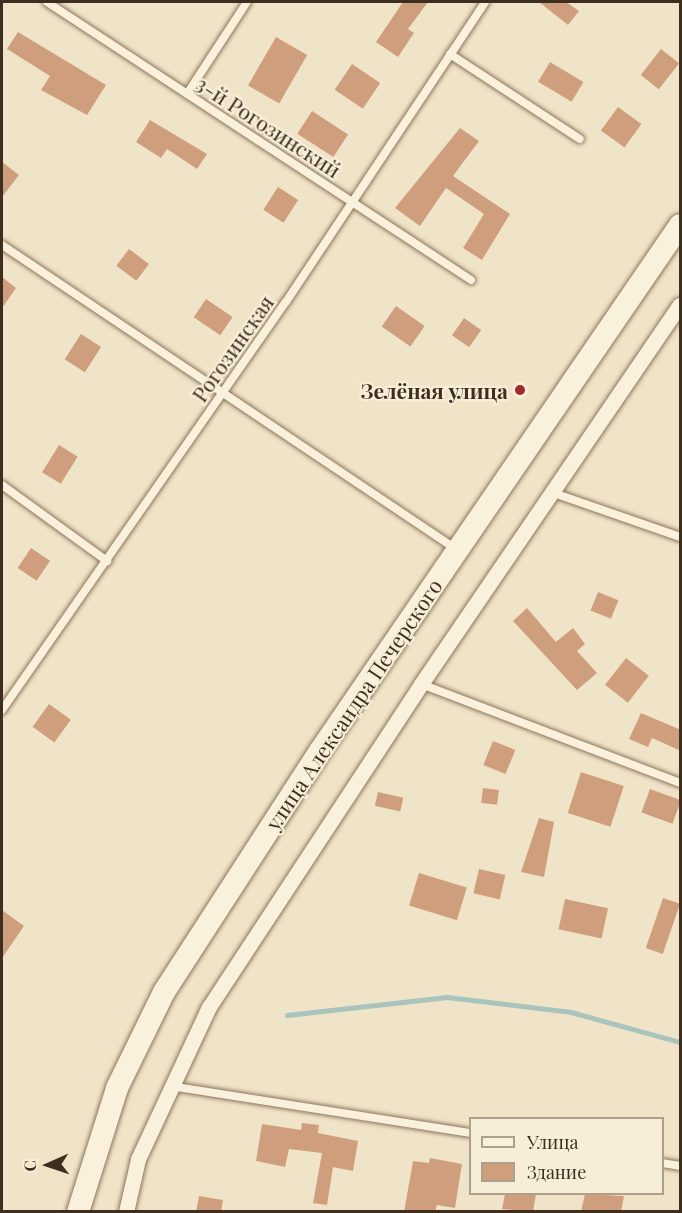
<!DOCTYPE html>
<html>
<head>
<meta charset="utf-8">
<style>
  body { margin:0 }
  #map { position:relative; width:682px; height:1213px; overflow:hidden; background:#f0e4c8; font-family:"Playfair Display",serif }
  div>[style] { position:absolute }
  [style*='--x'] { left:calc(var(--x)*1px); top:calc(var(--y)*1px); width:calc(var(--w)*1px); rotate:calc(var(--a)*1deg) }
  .stream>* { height:4.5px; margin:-2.25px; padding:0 2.25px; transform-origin:2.25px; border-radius:2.25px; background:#a9c4bc }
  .building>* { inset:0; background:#cf9f7d; transform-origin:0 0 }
  .roads { filter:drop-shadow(0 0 2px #8d765c) drop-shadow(0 0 2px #8d765c) }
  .lane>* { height:8px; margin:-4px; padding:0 4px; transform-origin:4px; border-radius:4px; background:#faf1dc }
  .street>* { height:15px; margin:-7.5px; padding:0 7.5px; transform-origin:7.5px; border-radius:7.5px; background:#faf1dc }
  .secondary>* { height:22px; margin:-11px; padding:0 11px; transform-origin:11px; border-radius:11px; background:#faf1dc }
  .dots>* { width:16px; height:16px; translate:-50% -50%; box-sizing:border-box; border:3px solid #f7eed8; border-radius:50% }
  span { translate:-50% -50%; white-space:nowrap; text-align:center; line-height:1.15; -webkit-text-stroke:4.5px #f7eed8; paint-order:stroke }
  .street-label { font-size:21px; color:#3d2e20 }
  .poi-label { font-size:21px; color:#3d2e20; font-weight:700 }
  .right { translate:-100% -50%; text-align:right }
  .frame { position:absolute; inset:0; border:3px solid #3d2e20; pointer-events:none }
  .legend { position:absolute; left:469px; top:1117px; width:195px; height:78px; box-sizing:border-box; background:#f7eed8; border:2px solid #ada18e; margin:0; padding:8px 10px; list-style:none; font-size:18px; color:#3d2e20 }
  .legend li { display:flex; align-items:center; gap:12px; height:30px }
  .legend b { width:30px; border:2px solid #ada18e }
  .north { position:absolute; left:18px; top:1135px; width:60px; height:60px; -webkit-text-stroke:4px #f7eed8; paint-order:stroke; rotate:267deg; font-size:16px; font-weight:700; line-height:24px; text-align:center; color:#3d2e20 }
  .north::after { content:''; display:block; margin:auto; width:21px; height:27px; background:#3d2e20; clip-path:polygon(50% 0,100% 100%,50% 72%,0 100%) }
</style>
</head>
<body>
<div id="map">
  <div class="stream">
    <i style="--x:287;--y:1015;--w:161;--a:-6.4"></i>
    <i style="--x:447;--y:997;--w:125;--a:6.9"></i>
    <i style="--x:571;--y:1012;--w:113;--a:15.4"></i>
  </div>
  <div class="building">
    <i style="clip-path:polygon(403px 2px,428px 2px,408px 29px,414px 33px,398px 57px,376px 42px)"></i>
    <i style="clip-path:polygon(539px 2px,566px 2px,579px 11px,568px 25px)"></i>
    <i style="clip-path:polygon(18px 32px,106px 85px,87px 115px,41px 90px,50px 76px,7px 49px)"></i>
    <i style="left:276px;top:37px;width:36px;height:56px;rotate:30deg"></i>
    <i style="left:661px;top:49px;width:23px;height:33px;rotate:38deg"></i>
    <i style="left:550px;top:62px;width:39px;height:23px;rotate:31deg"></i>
    <i style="left:352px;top:64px;width:34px;height:31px;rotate:34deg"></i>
    <i style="left:618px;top:107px;width:29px;height:29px;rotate:36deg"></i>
    <i style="left:312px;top:111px;width:43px;height:27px;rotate:33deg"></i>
    <i style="clip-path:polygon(150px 120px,207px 154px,197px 169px,167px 149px,161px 158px,136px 142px)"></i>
    <i style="clip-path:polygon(460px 128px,479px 141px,453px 176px,510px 214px,482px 260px,463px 248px,484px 214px,446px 188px,420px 226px,395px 208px)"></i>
    <i style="clip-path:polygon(2px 162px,19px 175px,2px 197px)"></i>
    <i style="left:278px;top:187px;width:24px;height:27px;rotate:33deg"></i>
    <i style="left:129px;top:249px;width:25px;height:21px;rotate:37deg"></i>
    <i style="clip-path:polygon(2px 277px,16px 288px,2px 308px)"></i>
    <i style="left:206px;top:299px;width:32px;height:22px;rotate:34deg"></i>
    <i style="left:396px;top:306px;width:35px;height:25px;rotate:35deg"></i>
    <i style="left:464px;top:318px;width:21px;height:21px;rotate:35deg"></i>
    <i style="left:81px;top:334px;width:24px;height:30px;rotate:33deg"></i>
    <i style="left:59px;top:445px;width:22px;height:32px;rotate:32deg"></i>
    <i style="left:31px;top:548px;width:23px;height:24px;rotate:34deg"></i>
    <i style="left:598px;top:592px;width:22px;height:20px;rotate:22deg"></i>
    <i style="clip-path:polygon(527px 608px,556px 642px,573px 628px,585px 644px,577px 651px,597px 673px,577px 690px,513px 621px)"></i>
    <i style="left:626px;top:658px;width:29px;height:34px;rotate:38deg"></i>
    <i style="left:49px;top:704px;width:27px;height:28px;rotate:36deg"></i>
    <i style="clip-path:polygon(641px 713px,681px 730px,681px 751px,652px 738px,648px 747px,629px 739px)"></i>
    <i style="left:493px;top:741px;width:24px;height:26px;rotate:22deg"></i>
    <i style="left:581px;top:772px;width:45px;height:43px;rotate:18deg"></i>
    <i style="left:483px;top:788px;width:16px;height:15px;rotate:7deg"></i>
    <i style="left:650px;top:789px;width:33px;height:25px;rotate:20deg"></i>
    <i style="left:378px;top:792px;width:26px;height:14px;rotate:13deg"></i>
    <i style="clip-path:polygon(539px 818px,554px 822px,544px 877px,521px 872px)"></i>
    <i style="left:479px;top:869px;width:27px;height:25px;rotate:13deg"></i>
    <i style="left:419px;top:873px;width:50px;height:34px;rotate:17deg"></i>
    <i style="left:663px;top:898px;width:18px;height:53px;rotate:19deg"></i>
    <i style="left:565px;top:899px;width:44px;height:31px;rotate:12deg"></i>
    <i style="clip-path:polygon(2px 910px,24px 926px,2px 958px)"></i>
    <i style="clip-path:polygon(302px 1123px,319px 1125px,318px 1133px,358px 1141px,353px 1171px,333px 1167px,327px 1205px,313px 1203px,322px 1153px,289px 1149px,285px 1167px,256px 1161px,262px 1124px,301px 1130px)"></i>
    <i style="clip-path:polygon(430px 1158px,462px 1164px,455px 1208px,437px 1205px,435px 1212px,404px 1212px,413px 1161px,429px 1163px)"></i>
    <i style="clip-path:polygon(505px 1194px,536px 1194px,533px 1212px,502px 1209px)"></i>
    <i style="clip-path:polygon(585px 1194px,624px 1196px,621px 1212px,581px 1212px)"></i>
    <i style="clip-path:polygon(199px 1196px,223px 1200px,221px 1212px,196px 1212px)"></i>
  </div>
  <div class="roads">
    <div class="lane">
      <i style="--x:47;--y:2;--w:507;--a:33.25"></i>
      <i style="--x:450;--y:54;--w:155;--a:33.2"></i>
      <i style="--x:187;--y:94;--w:110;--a:-56.9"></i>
      <i style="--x:2;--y:245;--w:546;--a:33.81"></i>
      <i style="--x:2;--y:485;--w:130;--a:35.9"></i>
      <i style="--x:551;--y:492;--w:137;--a:19.2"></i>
      <i style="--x:421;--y:684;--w:277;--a:20.9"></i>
      <i style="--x:2;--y:710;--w:497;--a:-55.2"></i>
      <i style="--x:286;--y:302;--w:360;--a:-56.4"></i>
      <i style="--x:170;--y:1086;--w:304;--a:8.9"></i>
      <i style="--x:662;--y:1163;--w:18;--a:9"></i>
    </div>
    <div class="street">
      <i style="--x:126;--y:1212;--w:54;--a:-77.2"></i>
      <i style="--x:138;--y:1159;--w:168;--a:-65"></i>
      <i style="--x:209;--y:1007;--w:386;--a:-56.7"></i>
      <i style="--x:421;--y:684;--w:459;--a:-55.7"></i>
    </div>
    <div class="secondary">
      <i style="--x:78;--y:1212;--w:130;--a:-72.5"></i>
      <i style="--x:117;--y:1088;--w:107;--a:-63.9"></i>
      <i style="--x:164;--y:992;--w:287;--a:-57.1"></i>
      <i style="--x:320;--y:751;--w:637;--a:-55.61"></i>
    </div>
  </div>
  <div class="dots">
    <i style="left:520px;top:390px;background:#9e2a2b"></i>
  </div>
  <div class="street-label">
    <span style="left:269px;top:126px;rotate:33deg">3-й Рогозинский</span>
    <span style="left:232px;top:348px;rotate:-55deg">Рогозинская</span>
    <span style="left:353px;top:704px;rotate:-56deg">улица Александра Печерского</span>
  </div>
  <div class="poi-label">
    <span class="right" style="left:508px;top:390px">Зелёная улица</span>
  </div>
  <div class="frame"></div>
  <ul class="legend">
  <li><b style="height:8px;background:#faf1dc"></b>Улица</li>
  <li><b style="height:16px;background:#cf9f7d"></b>Здание</li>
  </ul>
  <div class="north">С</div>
</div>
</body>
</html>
